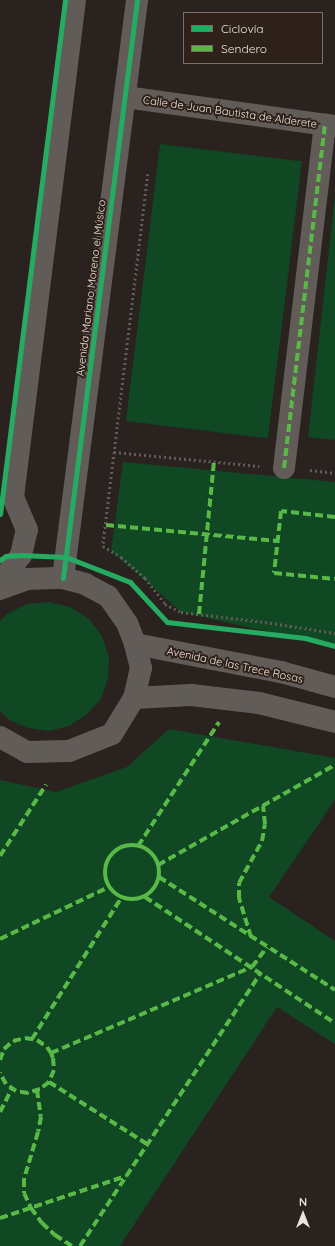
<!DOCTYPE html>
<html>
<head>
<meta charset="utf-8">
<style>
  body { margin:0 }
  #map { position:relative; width:335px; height:1246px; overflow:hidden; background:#29221e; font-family:Quicksand,sans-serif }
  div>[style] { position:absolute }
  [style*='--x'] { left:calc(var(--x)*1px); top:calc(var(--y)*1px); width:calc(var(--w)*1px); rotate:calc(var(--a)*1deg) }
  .green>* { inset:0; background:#0f4823; transform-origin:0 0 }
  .path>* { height:2.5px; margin-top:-1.25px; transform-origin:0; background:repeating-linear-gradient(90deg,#615c59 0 2px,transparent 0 5px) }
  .minor>* { height:22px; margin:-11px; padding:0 11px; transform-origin:11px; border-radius:11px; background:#615c58 }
  .quiet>* { height:4px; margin-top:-2px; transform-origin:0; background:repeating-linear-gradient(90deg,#58b947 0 8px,transparent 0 12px) }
  .quiet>.ring { margin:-2px; padding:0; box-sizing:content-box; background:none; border:4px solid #58b947; border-radius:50% }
  .cycleway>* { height:5px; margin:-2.5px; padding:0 2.5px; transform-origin:2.5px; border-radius:2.5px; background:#26ab63 }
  span { translate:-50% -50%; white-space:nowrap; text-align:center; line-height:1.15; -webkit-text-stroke:4px #2e2119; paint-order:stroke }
  .street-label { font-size:11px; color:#ebe3dd }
  .legend { position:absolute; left:183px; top:12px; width:140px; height:52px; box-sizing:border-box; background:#2e2119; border:1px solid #7a6f67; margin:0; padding:5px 7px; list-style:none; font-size:12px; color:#ebe3dd }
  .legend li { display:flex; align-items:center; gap:8px; height:20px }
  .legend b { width:20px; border:1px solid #7a6f67 }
  .north { position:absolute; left:283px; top:1194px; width:40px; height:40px; -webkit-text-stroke:3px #2e2119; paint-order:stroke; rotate:0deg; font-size:11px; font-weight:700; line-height:16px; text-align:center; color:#ebe3dd }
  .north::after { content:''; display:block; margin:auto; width:14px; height:18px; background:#ebe3dd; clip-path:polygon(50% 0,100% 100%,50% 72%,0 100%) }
</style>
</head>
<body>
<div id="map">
  <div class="green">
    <i style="left:160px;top:144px;width:143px;height:279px;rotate:7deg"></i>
    <i style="clip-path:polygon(335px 195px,335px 440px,308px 437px)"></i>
    <i style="clip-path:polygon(123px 462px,335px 482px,335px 647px,181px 612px,111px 551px)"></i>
    <i style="clip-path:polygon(49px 602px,70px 607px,89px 619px,102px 636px,109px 657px,108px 678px,101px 699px,86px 715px,69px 726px,49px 731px,28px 728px,9px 720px,0 711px,0 621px,7px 614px,27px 604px)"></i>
    <i style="clip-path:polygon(169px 729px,335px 758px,335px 800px,269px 897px,335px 941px,335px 1044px,277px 1007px,120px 1246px,0 1246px,0 780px,56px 792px,127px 767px)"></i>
  </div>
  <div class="path">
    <i style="--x:148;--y:174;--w:375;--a:96.9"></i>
    <i style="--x:103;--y:546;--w:21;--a:31"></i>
    <i style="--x:121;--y:557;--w:32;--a:41"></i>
    <i style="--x:145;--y:578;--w:33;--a:52"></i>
    <i style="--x:165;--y:604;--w:18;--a:27"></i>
    <i style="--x:181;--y:612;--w:85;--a:6.8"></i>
    <i style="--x:265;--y:622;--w:71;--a:8.9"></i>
    <i style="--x:114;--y:452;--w:146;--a:5.5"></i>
    <i style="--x:310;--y:470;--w:25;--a:7"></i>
  </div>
  <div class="minor">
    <i style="--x:125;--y:97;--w:212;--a:7.9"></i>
    <i style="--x:284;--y:468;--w:346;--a:-83.2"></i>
    <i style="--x:63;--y:578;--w:583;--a:-82.7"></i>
    <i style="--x:0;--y:583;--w:35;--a:-53"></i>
    <i style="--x:21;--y:555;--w:26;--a:-77"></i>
    <i style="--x:27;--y:530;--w:36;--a:-113"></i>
    <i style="--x:13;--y:497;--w:501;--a:-82.89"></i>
    <i style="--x:0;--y:589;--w:29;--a:-20"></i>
    <i style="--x:27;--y:579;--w:36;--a:-2"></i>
    <i style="--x:63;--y:578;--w:23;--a:15"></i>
    <i style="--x:85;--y:584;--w:26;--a:28"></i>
    <i style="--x:108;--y:596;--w:33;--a:55"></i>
    <i style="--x:127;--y:623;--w:22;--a:69"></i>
    <i style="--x:135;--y:644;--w:25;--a:76"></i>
    <i style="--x:141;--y:668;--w:31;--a:103"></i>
    <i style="--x:134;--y:698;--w:42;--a:121.4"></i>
    <i style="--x:112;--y:734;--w:46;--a:158.4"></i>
    <i style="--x:69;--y:751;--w:42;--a:178.6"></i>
    <i style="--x:27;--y:752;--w:31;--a:-151"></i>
    <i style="--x:135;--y:644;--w:149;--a:10.9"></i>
    <i style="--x:281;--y:672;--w:56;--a:15.5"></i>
    <i style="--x:134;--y:698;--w:57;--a:-3"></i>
    <i style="--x:191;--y:695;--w:68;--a:6.7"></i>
    <i style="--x:259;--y:703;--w:78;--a:14"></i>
  </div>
  <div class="quiet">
    <i style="--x:284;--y:468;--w:346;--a:-83.2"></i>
    <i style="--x:335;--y:517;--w:54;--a:-173.7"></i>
    <i style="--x:281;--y:511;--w:62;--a:96.4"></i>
    <i style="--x:274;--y:573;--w:61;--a:5.6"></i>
    <i style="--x:106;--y:525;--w:172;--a:5.3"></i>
    <i style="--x:199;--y:614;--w:154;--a:-84.4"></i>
    <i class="ring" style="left:105px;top:845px;width:50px;height:50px"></i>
    <i style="--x:138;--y:846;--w:148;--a:-56.8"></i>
    <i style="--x:0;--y:856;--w:85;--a:-57.1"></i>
    <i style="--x:158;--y:865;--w:203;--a:-29.5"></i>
    <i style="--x:159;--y:877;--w:209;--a:32.7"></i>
    <i style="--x:145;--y:897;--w:228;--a:33.6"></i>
    <i style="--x:251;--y:937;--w:41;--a:-107.1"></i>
    <i style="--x:239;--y:898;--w:15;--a:-90"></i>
    <i style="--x:239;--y:883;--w:48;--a:-61.3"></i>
    <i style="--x:262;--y:841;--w:17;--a:-80"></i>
    <i style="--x:265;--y:824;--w:18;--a:-96"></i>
    <i style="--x:0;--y:939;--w:121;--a:-25.5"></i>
    <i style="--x:32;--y:1039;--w:167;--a:-57.7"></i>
    <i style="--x:51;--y:1053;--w:219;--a:-23.2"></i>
    <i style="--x:252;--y:967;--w:25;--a:-53"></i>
    <i style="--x:0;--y:1060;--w:12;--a:-70"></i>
    <i style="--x:4;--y:1049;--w:12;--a:-42"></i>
    <i style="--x:13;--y:1041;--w:12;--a:-14"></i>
    <i style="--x:25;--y:1038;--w:12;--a:9"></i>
    <i style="--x:37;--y:1040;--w:12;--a:35"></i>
    <i style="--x:47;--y:1047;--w:7;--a:56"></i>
    <i style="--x:51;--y:1053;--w:5;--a:68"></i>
    <i style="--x:53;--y:1058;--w:12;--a:85"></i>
    <i style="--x:54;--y:1070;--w:13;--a:113"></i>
    <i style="--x:49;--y:1082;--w:11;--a:142"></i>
    <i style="--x:40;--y:1089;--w:13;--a:162"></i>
    <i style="--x:28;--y:1093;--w:12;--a:-171"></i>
    <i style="--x:16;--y:1091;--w:12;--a:-145"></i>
    <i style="--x:6;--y:1084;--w:13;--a:-119"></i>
    <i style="--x:49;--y:1082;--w:116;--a:32.3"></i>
    <i style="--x:37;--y:1090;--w:27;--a:82"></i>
    <i style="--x:41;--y:1117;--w:15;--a:101"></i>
    <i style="--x:38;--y:1132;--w:49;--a:106.6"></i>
    <i style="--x:24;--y:1179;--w:14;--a:90"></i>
    <i style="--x:24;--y:1193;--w:17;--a:65"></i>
    <i style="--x:31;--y:1208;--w:19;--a:54"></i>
    <i style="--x:42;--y:1223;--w:18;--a:43"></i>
    <i style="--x:55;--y:1235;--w:20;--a:33"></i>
    <i style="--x:0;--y:1112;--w:27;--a:-63"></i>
    <i style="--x:0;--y:1218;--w:133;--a:-18.4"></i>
    <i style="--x:80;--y:1246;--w:328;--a:-56.5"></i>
  </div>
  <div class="cycleway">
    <i style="--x:0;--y:514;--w:518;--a:-82.79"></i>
    <i style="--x:0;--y:560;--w:7;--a:-34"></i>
    <i style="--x:6;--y:556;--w:15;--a:-4"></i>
    <i style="--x:21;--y:555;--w:45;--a:2.5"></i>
    <i style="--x:66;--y:557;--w:69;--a:21.3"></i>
    <i style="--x:130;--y:582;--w:54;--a:47.2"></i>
    <i style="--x:167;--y:622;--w:139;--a:6.6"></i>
    <i style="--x:305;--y:638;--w:31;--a:15"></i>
    <i style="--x:63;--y:578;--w:583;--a:-82.7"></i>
  </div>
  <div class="street-label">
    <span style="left:230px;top:112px;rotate:8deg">Calle de Juan Bautista de Alderete</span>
    <span style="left:91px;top:288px;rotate:-83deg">Avenida Mariano Moreno el Músico</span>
    <span style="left:235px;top:665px;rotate:12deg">Avenida de las Trece Rosas</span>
  </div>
  <ul class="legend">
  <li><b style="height:5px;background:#26ab63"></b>Ciclovía</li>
  <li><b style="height:5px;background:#58b947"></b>Sendero</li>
  </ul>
  <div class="north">N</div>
</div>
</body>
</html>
